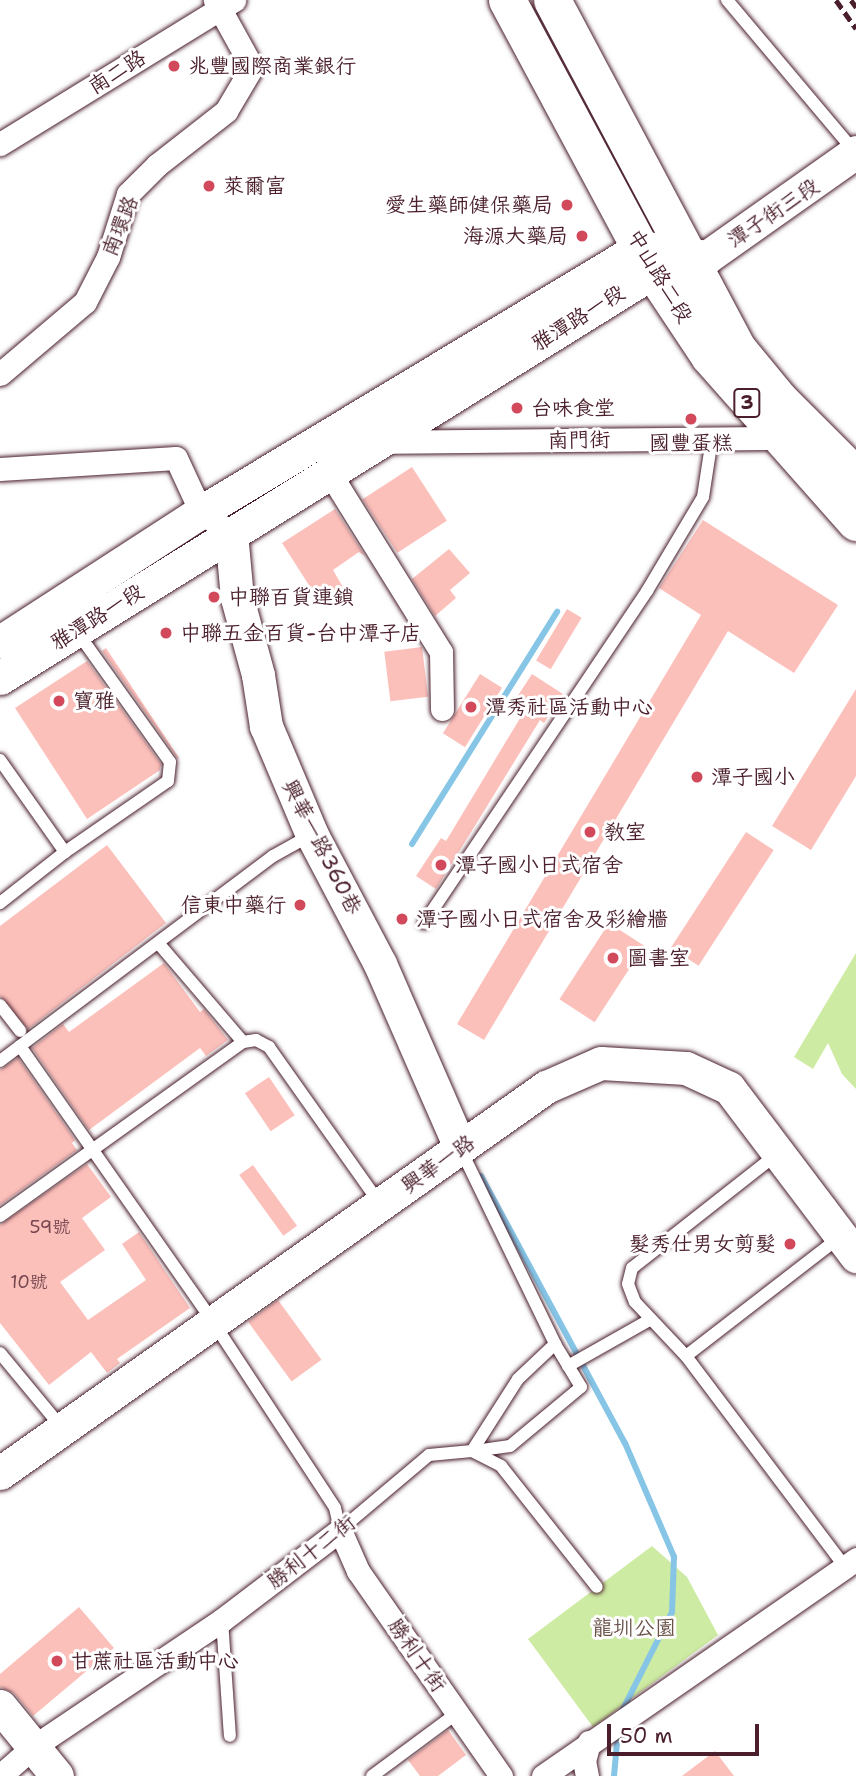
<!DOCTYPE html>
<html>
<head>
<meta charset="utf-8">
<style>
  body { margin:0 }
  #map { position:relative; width:856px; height:1776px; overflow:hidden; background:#fff; font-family:"Shantell Sans","LXGW WenKai TC",sans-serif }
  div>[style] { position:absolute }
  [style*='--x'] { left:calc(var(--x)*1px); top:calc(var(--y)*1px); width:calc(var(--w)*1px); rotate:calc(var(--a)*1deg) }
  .green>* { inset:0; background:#cdeba2 }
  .stream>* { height:6px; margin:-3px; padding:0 3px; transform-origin:3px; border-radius:3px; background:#86c5e6 }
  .building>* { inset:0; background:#fcc0bb; transform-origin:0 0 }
  .roads { filter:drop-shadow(0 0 2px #4a1f2b) drop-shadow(0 0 2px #4a1f2b) }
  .lane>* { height:12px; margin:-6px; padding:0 6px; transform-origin:6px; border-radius:6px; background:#fff }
  .street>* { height:23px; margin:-11.5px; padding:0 11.5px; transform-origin:11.5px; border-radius:11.5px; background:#fff }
  .secondary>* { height:33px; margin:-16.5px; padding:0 16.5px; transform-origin:16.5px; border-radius:16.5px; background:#fff }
  .primary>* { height:37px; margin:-18.5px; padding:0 18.5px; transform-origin:18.5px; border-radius:18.5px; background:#fff }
  .rail>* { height:5px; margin-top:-2.5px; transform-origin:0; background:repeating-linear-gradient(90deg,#4a1f2b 0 10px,transparent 0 15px) }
  .dots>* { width:19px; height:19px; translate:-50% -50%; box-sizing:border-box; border:4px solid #fff; border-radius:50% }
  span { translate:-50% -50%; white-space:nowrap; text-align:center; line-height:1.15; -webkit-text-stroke:6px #fff; paint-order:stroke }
  .number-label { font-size:18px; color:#76474f }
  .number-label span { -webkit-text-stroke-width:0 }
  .shield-label span { padding:2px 5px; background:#fff; border:2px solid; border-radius:5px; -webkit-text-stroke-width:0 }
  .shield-label { font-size:19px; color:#4a1f2b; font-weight:700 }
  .poi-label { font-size:21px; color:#4a1f2b }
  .left { translate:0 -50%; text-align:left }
  .right { translate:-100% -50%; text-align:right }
  .street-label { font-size:21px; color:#4a1f2b }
  .park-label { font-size:21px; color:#6b5249 }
  .scale { position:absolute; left:607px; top:1724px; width:152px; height:32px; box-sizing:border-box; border:4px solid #4a1f2b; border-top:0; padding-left:9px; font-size:21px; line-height:24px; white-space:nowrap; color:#4a1f2b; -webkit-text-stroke:5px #fff; paint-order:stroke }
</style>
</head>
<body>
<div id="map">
  <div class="green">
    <i style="clip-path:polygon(856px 953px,856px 1089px,842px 1074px,828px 1043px,813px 1069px,794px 1057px)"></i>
    <i style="clip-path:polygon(652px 1546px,687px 1577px,718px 1635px,593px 1727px,528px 1639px)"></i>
  </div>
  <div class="stream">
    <i style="--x:412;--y:844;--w:274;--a:-58"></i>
    <i style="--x:481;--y:1176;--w:303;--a:61.7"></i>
    <i style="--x:625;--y:1443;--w:124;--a:66.7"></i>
    <i style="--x:674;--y:1557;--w:55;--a:92.1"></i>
    <i style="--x:672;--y:1612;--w:111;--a:116.8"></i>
    <i style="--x:614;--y:1776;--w:44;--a:-84.8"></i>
  </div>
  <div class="building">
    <i style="left:412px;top:467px;width:64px;height:59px;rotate:57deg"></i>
    <i style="clip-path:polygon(335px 509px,365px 556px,359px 552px,333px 570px,344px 589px,321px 604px,282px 543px)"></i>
    <i style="clip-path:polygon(703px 520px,838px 605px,794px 673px,728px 631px,484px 1040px,457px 1024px,701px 615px,659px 588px)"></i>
    <i style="clip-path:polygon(449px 549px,470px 573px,450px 590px,456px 598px,435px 616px,412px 579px)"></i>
    <i style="left:567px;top:609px;width:17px;height:60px;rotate:31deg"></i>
    <i style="left:422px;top:647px;width:50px;height:38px;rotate:83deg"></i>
    <i style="clip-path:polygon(106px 648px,179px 758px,178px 759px,102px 651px)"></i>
    <i style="clip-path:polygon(87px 661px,161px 764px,160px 770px,87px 819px,15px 708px)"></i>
    <i style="left:480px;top:674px;width:26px;height:70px;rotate:32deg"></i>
    <i style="clip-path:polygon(532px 674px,563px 694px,544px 723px,540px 720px,436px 889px,416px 876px,441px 838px,446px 841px,525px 710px,513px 703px)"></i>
    <i style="clip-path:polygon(856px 689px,856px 776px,811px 850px,772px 826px)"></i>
    <i style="left:746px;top:832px;width:33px;height:138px;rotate:33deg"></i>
    <i style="clip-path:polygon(107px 845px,166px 923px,28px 1029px,0 996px,0 926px)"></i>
    <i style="left:609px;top:923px;width:42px;height:91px;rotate:33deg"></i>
    <i style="clip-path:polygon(164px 963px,200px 1012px,204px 1009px,228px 1040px,206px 1056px,200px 1048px,89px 1130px,32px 1048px,63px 1024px,69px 1032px)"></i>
    <i style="clip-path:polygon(18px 1058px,75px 1140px,72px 1143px,77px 1150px,0 1205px,0 1070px)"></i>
    <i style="left:269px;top:1077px;width:46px;height:29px;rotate:56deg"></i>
    <i style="clip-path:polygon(87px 1164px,111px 1197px,82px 1218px,105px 1250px,60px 1282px,88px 1320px,146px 1280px,122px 1244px,139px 1232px,190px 1308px,117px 1359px,120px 1363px,107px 1373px,91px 1352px,49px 1385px,0 1323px,0 1225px)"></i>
    <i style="left:253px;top:1165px;width:75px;height:17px;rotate:54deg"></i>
    <i style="left:278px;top:1300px;width:74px;height:37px;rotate:54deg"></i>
    <i style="clip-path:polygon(79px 1607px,114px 1648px,33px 1716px,14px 1693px,0 1687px,0 1674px)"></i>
    <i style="clip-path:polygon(448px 1730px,466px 1755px,438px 1776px,420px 1776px,408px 1760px)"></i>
    <i style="clip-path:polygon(715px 1751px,734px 1776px,682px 1776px)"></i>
  </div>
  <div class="roads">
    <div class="lane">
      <i style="--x:727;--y:0;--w:199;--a:49.9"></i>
      <i style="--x:0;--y:760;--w:113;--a:54.8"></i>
      <i style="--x:65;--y:852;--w:83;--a:141.9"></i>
      <i style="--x:65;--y:852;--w:125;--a:-34.6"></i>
      <i style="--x:168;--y:781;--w:19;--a:-84"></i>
      <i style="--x:170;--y:762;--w:162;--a:-125.5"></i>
      <i style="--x:424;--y:923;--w:400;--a:-56.1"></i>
      <i style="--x:647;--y:591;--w:109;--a:-59.2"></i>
      <i style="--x:703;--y:497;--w:59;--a:-81.2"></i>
      <i style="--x:159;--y:944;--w:129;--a:49.4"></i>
      <i style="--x:0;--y:1005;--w:33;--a:52"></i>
      <i style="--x:20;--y:1046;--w:337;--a:55"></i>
      <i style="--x:213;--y:1322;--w:222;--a:56.7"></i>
      <i style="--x:335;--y:1508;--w:23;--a:77"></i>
      <i style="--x:340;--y:1530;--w:116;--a:-40.1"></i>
      <i style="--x:429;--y:1455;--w:43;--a:-5.3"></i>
      <i style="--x:472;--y:1451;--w:33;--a:27"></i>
      <i style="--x:501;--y:1466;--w:154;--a:51.6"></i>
      <i style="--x:0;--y:1061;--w:341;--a:-36.9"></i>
      <i style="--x:273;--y:856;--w:43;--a:-28.9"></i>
      <i style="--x:461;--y:1150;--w:216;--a:64.1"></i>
      <i style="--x:555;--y:1344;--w:50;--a:58.8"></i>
      <i style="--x:581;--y:1387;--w:92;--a:140.3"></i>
      <i style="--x:510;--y:1446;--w:37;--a:172"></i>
      <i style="--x:777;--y:1154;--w:184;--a:141.8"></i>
      <i style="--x:632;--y:1268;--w:16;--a:104"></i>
      <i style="--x:628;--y:1284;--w:19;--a:69"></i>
      <i style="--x:635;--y:1302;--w:74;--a:46.6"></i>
      <i style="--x:686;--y:1356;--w:266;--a:53"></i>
      <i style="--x:0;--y:1216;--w:299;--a:-35.6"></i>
      <i style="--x:243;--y:1042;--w:13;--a:-9"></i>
      <i style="--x:256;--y:1040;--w:15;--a:28"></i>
      <i style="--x:269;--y:1047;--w:192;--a:54.7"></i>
      <i style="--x:0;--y:1353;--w:97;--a:50.4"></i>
      <i style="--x:686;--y:1356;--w:188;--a:-37.7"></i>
      <i style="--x:568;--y:1366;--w:95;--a:-29.5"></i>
      <i style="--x:472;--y:1451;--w:85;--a:-57.4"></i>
      <i style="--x:518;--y:1379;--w:51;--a:-43.4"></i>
      <i style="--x:222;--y:1620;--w:116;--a:86.1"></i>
      <i style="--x:372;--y:1776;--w:106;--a:-36.5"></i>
    </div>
    <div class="street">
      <i style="--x:0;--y:144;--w:275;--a:-31.6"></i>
      <i style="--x:0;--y:374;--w:111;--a:-40.3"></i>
      <i style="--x:85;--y:302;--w:51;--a:-62.9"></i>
      <i style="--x:108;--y:257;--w:66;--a:-72.4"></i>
      <i style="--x:128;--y:194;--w:41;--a:-45"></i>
      <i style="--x:157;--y:165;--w:88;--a:-38"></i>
      <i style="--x:226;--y:111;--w:51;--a:-59.4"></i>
      <i style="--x:252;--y:67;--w:77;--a:-118.9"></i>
      <i style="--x:380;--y:442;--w:400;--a:-0.6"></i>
      <i style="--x:0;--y:469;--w:176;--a:-3.6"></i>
      <i style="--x:176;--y:458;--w:60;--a:65.2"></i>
      <i style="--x:201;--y:512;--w:37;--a:35"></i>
      <i style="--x:329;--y:472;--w:212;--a:58.1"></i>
      <i style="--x:441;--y:652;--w:57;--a:89"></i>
      <i style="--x:0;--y:1776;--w:44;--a:-41.3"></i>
      <i style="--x:33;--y:1747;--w:228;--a:-33.9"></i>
      <i style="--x:222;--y:1620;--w:148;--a:-37.3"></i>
      <i style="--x:340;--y:1530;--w:45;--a:66.3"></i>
      <i style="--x:358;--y:1571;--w:250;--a:55.1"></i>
      <i style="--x:543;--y:1776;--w:381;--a:-34.7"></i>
      <i style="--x:587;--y:1776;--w:15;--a:-101"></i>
      <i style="--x:584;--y:1761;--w:20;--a:-75"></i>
    </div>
    <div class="secondary">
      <i style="--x:231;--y:533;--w:65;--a:84.7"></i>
      <i style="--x:237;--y:598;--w:80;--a:74.7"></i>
      <i style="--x:258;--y:675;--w:52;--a:81.1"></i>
      <i style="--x:266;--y:726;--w:118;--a:67.1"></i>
      <i style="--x:312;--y:835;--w:146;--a:62.2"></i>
      <i style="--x:380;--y:964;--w:200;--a:66.4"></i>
      <i style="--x:0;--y:642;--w:239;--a:-32.9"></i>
      <i style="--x:201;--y:512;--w:514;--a:-31.06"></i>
      <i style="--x:641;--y:247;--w:67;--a:8.6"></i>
      <i style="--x:707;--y:257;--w:182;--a:-35.2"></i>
      <i style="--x:0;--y:678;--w:769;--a:-31.87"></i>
      <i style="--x:653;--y:272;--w:25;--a:-23"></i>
      <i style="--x:0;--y:1473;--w:669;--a:-35.26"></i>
      <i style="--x:546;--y:1087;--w:60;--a:-23.6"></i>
      <i style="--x:601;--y:1063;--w:85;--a:3.4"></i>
      <i style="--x:686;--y:1068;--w:47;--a:24.9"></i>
      <i style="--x:729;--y:1088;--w:211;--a:52.9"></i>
      <i style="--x:0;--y:1706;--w:90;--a:50.8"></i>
    </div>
    <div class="primary">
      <i style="--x:507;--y:0;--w:309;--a:61.8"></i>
      <i style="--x:653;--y:272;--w:101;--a:56.3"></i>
      <i style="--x:709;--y:356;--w:222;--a:48.5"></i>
      <i style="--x:552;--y:0;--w:394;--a:62"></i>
      <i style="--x:737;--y:348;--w:66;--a:50.5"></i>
      <i style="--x:779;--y:399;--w:109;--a:45"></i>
    </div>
  </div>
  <div class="rail">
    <i style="--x:836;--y:0;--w:35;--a:55"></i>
    <i style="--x:851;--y:0;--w:9;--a:54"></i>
  </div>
  <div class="dots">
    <i style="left:174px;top:66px;background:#d1495b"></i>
    <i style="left:209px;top:186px;background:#d1495b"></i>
    <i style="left:567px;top:205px;background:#d1495b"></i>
    <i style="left:582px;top:236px;background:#d1495b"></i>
    <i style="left:517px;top:408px;background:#d1495b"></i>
    <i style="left:691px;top:419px;background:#d1495b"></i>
    <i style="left:214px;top:597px;background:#d1495b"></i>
    <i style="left:166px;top:633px;background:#d1495b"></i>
    <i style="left:59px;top:701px;background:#d1495b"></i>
    <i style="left:471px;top:707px;background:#d1495b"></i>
    <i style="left:697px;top:777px;background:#d1495b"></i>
    <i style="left:590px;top:832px;background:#d1495b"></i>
    <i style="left:441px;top:865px;background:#d1495b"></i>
    <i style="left:300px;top:905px;background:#d1495b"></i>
    <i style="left:402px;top:919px;background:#d1495b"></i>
    <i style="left:613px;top:958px;background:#d1495b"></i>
    <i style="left:790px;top:1244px;background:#d1495b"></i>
    <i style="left:57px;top:1661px;background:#d1495b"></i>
  </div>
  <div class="number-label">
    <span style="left:50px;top:1227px">59號</span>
    <span style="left:29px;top:1282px">10號</span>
  </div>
  <div class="shield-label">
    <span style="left:747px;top:403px">3</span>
  </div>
  <div class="poi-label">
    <span class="left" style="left:188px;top:66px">兆豐國際商業銀行</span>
    <span class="left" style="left:223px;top:186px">萊爾富</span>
    <span class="right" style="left:553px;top:205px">愛生藥師健保藥局</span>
    <span class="right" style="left:568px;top:236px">海源大藥局</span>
    <span class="left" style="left:531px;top:408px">台味食堂</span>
    <span style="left:691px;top:443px">國豐蛋糕</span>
    <span class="left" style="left:228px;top:597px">中聯百貨連鎖</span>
    <span class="left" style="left:180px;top:633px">中聯五金百貨-台中潭子店</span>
    <span class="left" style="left:73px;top:701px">寶雅</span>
    <span class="left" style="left:485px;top:707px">潭秀社區活動中心</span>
    <span class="left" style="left:711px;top:777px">潭子國小</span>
    <span class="left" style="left:604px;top:832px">教室</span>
    <span class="left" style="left:455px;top:865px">潭子國小日式宿舍</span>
    <span class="right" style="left:286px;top:905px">信東中藥行</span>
    <span class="left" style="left:416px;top:919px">潭子國小日式宿舍及彩繪牆</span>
    <span class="left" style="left:627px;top:958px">圖書室</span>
    <span class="right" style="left:776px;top:1244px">髮秀仕男女剪髮</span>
    <span class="left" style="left:71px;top:1661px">甘蔗社區活動中心</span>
  </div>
  <div class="street-label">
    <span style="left:117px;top:72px;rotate:-32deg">南二路</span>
    <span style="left:773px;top:213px;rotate:-34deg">潭子街三段</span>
    <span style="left:120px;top:226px;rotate:-68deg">南環路</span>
    <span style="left:660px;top:276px;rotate:59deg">中山路二段</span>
    <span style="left:578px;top:318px;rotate:-32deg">雅潭路一段</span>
    <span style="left:579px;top:440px;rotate:-1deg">南門街</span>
    <span style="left:97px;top:617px;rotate:-32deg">雅潭路一段</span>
    <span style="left:322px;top:847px;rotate:63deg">興華一路360巷</span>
    <span style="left:438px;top:1164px;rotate:-35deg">興華一路</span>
    <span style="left:311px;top:1552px;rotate:-38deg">勝利十二街</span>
    <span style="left:417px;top:1655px;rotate:55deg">勝利十街</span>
  </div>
  <div class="park-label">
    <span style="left:634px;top:1628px">龍圳公園</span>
  </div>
  <div class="scale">50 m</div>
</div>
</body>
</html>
